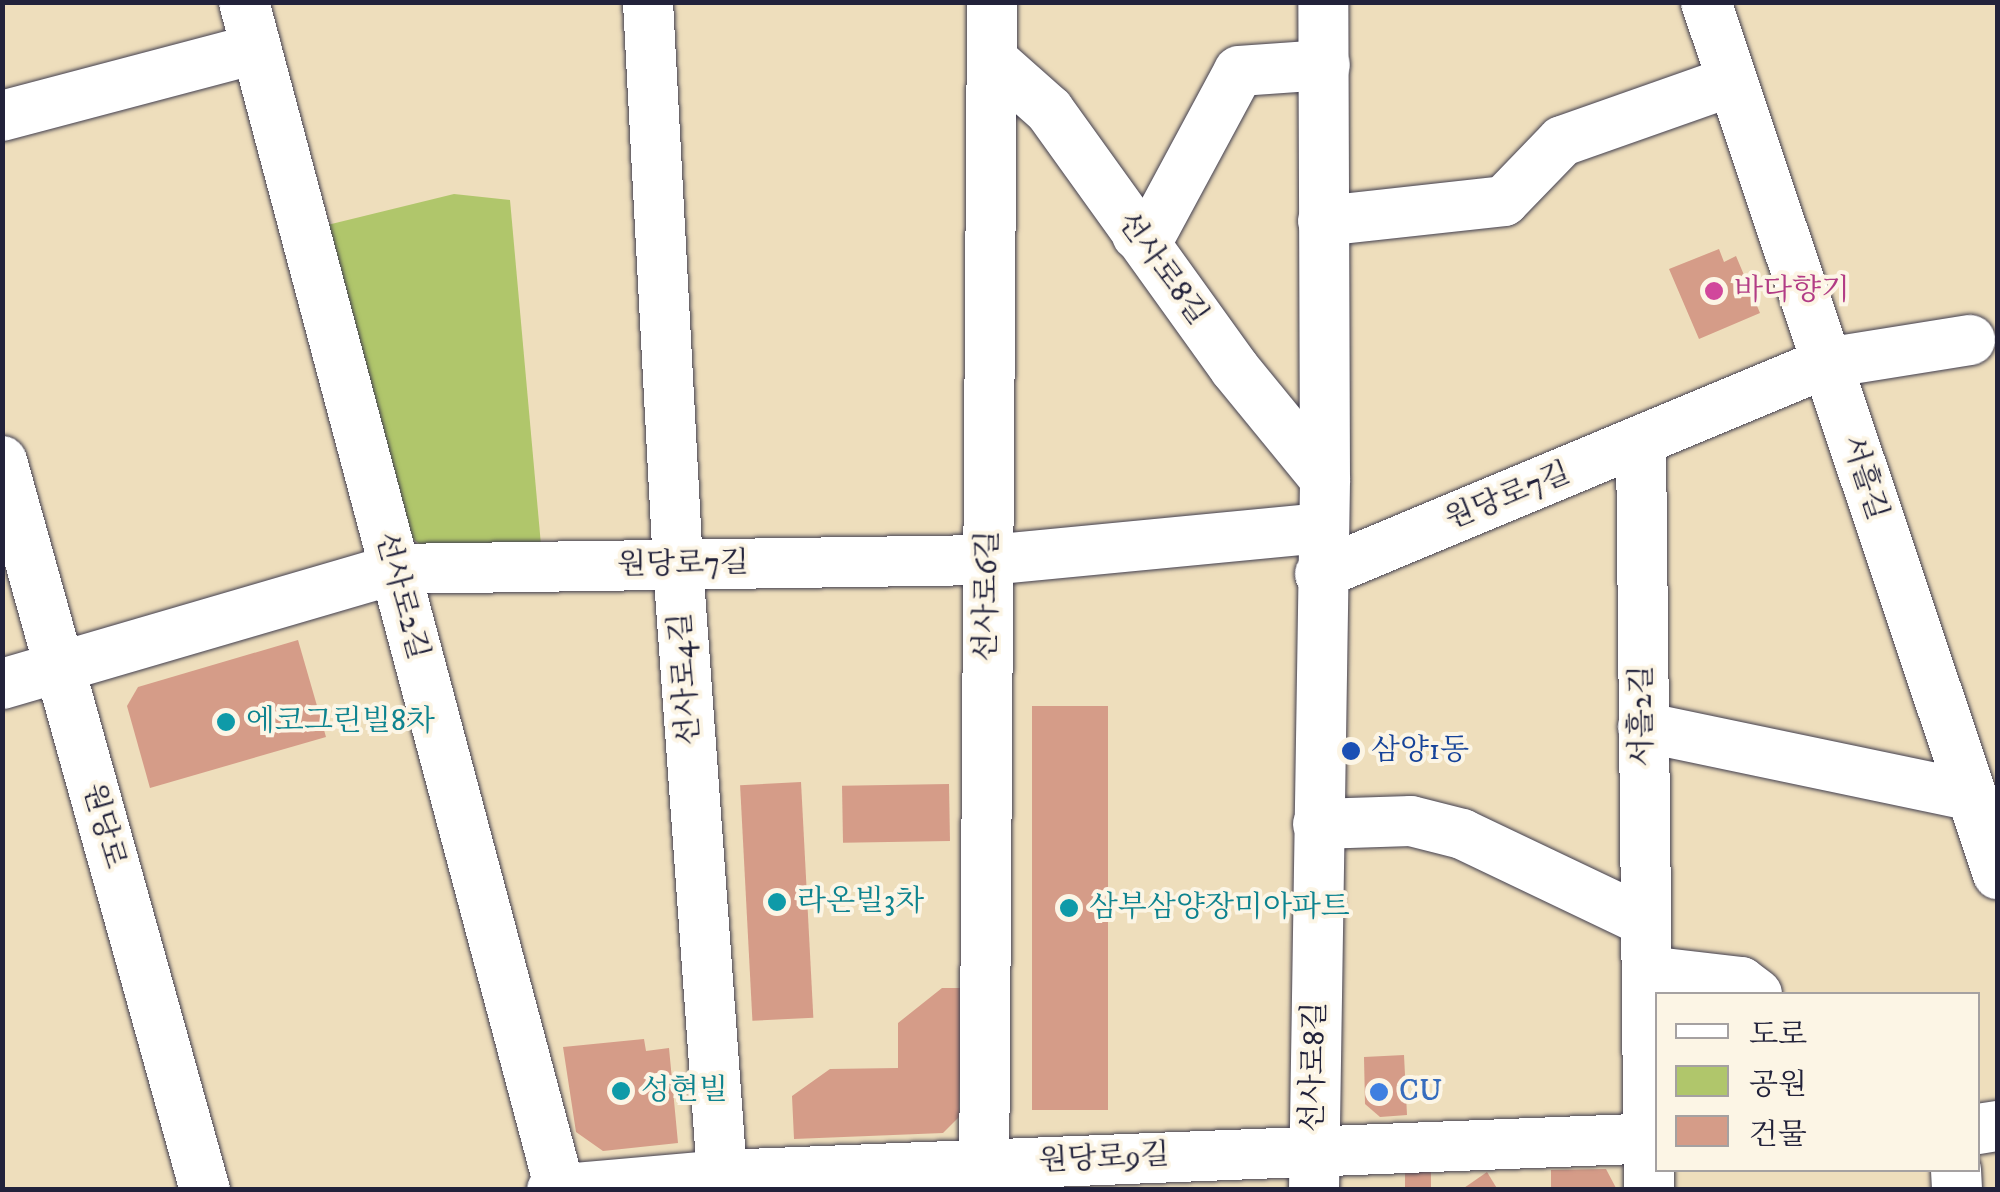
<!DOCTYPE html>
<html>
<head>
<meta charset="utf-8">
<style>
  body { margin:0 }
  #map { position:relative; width:2000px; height:1192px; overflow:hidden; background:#eedebc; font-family:"IM FELL DW Pica","Noto Serif KR",serif }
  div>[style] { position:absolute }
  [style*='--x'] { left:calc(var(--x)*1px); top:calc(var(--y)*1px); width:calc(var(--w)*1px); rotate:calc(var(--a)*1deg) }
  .green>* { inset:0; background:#b0c66b }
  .building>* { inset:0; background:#d59c88; transform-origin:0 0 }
  .roads { filter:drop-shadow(0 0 2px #413e4e) drop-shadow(0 0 2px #413e4e) }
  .minor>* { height:50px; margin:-25px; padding:0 25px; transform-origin:25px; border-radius:25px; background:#fff }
  .dots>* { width:28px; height:28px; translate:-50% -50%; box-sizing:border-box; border:5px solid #fcf5e5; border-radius:50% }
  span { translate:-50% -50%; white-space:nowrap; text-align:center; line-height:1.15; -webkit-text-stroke:8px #fcf5e5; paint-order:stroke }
  .street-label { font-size:30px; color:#22223b }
  .hotel-label { font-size:30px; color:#b23c85 }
  .left { translate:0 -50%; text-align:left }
  .culture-label { font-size:30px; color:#0d838f }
  .transit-label { font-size:30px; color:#164399 }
  .shop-label { font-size:30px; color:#366cbe }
  .frame { position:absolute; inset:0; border:5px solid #22223b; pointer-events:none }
  .legend { position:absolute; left:1655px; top:992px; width:325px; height:180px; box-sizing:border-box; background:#fcf5e5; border:2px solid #a5a1a1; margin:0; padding:12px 18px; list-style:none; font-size:30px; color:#22223b }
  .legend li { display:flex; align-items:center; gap:20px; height:50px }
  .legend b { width:50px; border:2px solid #a5a1a1 }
</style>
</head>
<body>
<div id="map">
  <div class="green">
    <i style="clip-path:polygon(454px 194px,510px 200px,541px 545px,426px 549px,394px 524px,315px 228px)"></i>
  </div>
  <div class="building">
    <i style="clip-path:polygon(1719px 249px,1724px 262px,1736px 256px,1760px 313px,1699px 339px,1669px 269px)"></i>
    <i style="clip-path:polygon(298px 640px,326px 737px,150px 788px,127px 706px,138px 687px)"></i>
    <i style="left:1032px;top:706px;width:76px;height:404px"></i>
    <i style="left:801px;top:782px;width:236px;height:61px;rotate:87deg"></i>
    <i style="left:949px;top:784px;width:57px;height:107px;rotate:89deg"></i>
    <i style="clip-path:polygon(942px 988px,962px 988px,959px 1117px,943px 1133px,794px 1139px,792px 1096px,830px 1069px,898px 1068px,898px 1023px)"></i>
    <i style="clip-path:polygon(644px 1039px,646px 1051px,669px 1048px,678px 1143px,603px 1151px,576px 1132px,563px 1047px)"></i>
    <i style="clip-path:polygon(1404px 1055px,1407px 1115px,1380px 1117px,1365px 1104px,1364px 1057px)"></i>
    <i style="clip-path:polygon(1606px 1169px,1617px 1190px,1551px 1190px,1551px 1170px)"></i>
    <i style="left:1405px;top:1170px;width:26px;height:20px"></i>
    <i style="clip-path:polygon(1487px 1172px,1498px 1190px,1461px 1190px)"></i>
  </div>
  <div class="roads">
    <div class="minor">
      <i style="--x:244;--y:2;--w:1229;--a:75.1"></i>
      <i style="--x:648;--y:2;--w:564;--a:86.95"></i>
      <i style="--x:678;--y:565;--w:612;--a:85.87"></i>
      <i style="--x:1706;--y:2;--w:920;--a:71.49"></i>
      <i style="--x:996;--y:63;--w:71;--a:41.6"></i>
      <i style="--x:1049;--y:110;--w:319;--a:54.3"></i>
      <i style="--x:1235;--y:369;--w:142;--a:50.7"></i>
      <i style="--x:2;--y:116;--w:263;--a:-14.8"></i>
      <i style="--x:1323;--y:221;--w:182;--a:-6.3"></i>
      <i style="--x:1504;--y:201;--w:83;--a:-46"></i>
      <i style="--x:1562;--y:141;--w:180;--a:-19.4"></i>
      <i style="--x:1137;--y:235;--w:12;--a:35"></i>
      <i style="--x:1147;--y:242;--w:194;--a:-61.7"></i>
      <i style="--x:1239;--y:71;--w:86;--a:-4"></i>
      <i style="--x:1641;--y:443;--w:747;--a:89.39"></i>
      <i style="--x:2;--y:461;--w:757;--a:74.44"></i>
      <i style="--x:1320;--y:574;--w:548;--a:-22.64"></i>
      <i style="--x:1826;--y:363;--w:146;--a:-9.1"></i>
      <i style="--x:2;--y:684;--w:409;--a:-16.3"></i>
      <i style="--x:394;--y:569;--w:595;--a:-0.87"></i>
      <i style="--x:989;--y:560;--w:334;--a:-5.5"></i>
      <i style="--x:1643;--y:727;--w:333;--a:11.8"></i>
      <i style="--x:1318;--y:824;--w:93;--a:-1.8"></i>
      <i style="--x:1411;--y:821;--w:53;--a:14.3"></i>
      <i style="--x:1462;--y:834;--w:199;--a:25.5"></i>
      <i style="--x:1647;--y:971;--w:95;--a:6.7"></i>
      <i style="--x:1741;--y:982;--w:20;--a:37"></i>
      <i style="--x:1978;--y:1129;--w:20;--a:-9"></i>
      <i style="--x:1956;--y:1170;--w:20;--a:87"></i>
      <i style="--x:552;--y:1190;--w:171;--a:-5"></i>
      <i style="--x:722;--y:1175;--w:937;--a:-2.26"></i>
      <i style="--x:984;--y:1190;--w:1188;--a:-89.61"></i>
      <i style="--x:1314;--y:1190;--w:711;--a:-89.11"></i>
      <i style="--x:1325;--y:479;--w:477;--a:-90.2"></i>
    </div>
  </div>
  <div class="dots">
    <i style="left:1714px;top:291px;background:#d1479c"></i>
    <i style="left:226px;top:722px;background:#0f9aa8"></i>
    <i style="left:1351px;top:751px;background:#1a4fb4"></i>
    <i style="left:777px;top:902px;background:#0f9aa8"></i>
    <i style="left:1069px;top:908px;background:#0f9aa8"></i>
    <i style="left:621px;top:1091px;background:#0f9aa8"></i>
    <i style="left:1379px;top:1092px;background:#3f7fe0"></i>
  </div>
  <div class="street-label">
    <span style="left:1162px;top:269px;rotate:54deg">선사로8길</span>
    <span style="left:1864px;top:478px;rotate:72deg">서흘길</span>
    <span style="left:1508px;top:497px;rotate:-22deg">원당로7길</span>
    <span style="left:683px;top:565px;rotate:-1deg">원당로7길</span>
    <span style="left:401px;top:596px;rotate:75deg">선사로2길</span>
    <span style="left:988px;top:596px;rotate:-89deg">선사로6길</span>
    <span style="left:686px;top:679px;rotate:-94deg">선사로4길</span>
    <span style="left:1643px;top:716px;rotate:-90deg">서흘2길</span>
    <span style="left:103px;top:826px;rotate:74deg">원당로</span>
    <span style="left:1315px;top:1067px;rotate:-89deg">선사로8길</span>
    <span style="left:1104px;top:1159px;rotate:-3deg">원당로9길</span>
  </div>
  <div class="hotel-label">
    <span class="left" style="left:1734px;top:291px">바다향기</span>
  </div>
  <div class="culture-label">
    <span class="left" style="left:246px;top:722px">에코그린빌8차</span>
    <span class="left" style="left:797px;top:902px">라온빌3차</span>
    <span class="left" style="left:1089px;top:908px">삼부삼양장미아파트</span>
    <span class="left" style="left:641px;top:1091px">성현빌</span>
  </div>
  <div class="transit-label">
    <span class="left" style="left:1371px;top:751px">삼양1동</span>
  </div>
  <div class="shop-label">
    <span class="left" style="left:1399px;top:1092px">CU</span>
  </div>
  <div class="frame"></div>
  <ul class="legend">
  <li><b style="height:12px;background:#fff"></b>도로</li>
  <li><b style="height:28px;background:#b0c66b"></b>공원</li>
  <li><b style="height:28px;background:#d59c88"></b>건물</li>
  </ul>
</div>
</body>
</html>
